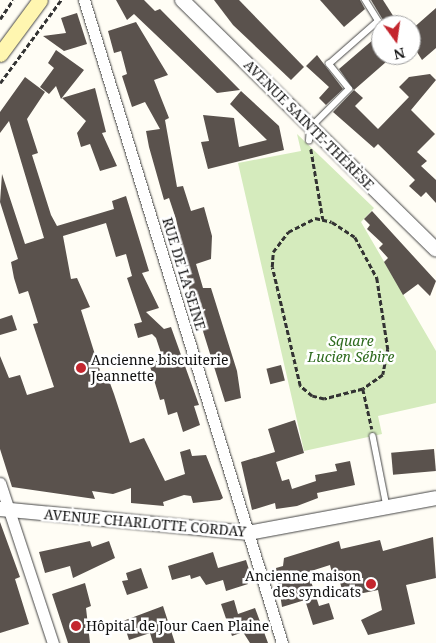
<!DOCTYPE html>
<html>
<head>
<meta charset="utf-8">
<style>
  body { margin:0 }
  #map { position:relative; width:436px; height:643px; overflow:hidden; background:#fffdf5; font-family:"Noto Serif",serif }
  div>[style] { position:absolute }
  [style*='--x'] { left:calc(var(--x)*1px); top:calc(var(--y)*1px); width:calc(var(--w)*1px); rotate:calc(var(--a)*1deg) }
  .green>* { inset:0; background:#d5ebbd }
  .building>* { inset:0; background:#5a524d; transform-origin:0 0 }
  .path>* { height:2.5px; margin-top:-1.25px; transform-origin:0; background:repeating-linear-gradient(90deg,#333 0 5px,transparent 0 7.5px) }
  .roads { filter:drop-shadow(0 0 1px #444) drop-shadow(0 0 1px #444) }
  .service>* { height:5.5px; margin:-2.75px; padding:0 2.75px; transform-origin:2.75px; border-radius:2.75px; background:#fff }
  .minor>* { height:11px; margin:-5.5px; padding:0 5.5px; transform-origin:5.5px; border-radius:5.5px; background:#fff }
  .tertiary>* { height:14px; margin:-7px; padding:0 7px; transform-origin:7px; border-radius:7px; background:#fff }
  .secondary>* { height:15px; margin:-7.5px; padding:0 7.5px; transform-origin:7.5px; border-radius:7.5px; background:#fff6b0 }
  .dots>* { width:14px; height:14px; translate:-50% -50%; box-sizing:border-box; border:2px solid #fff; border-radius:50% }
  span { translate:-50% -50%; white-space:nowrap; text-align:center; line-height:1.15; -webkit-text-stroke:5px #fff; paint-order:stroke }
  .street-label { font-size:14px; color:#111 }
  .park-label { font-size:14px; color:#2f6b1f; font-style:italic }
  .poi-label { font-size:14px; color:#111 }
  .left { translate:0 -50%; text-align:left }
  .right { translate:-100% -50%; text-align:right }
  .north { position:absolute; left:371px; top:15px; width:50px; height:50px; box-sizing:border-box; background:#fff; border:1px solid #a0a0a0; border-radius:50%; rotate:166deg; font-size:14px; font-weight:700; line-height:20px; text-align:center; color:#111 }
  .north::after { content:''; display:block; margin:auto; width:18px; height:22px; background:#c4262e; clip-path:polygon(50% 0,100% 100%,50% 72%,0 100%) }
</style>
</head>
<body>
<div id="map">
  <div class="green">
    <i style="clip-path:polygon(297px 134px,374px 208px,361px 222px,436px 351px,436px 403px,378px 416px,382px 434px,304px 451px,238px 163px,301px 151px)"></i>
  </div>
  <div class="building">
    <i style="clip-path:polygon(116px 0,144px 0,155px 11px,160px 9px,240px 90px,217px 93px,134px 14px,127px 20px)"></i>
    <i style="clip-path:polygon(214px 0,239px 0,304px 67px,291px 80px,233px 25px)"></i>
    <i style="clip-path:polygon(320px 0,360px 0,365px 9px,344px 27px)"></i>
    <i style="clip-path:polygon(371px 0,383px 0,399px 25px,386px 25px)"></i>
    <i style="clip-path:polygon(436px 8px,436px 48px,422px 60px,412px 44px,417px 40px,411px 30px)"></i>
    <i style="clip-path:polygon(77px 13px,87px 44px,64px 51px,43px 36px,66px 33px,61px 18px)"></i>
    <i style="clip-path:polygon(136px 22px,168px 75px,154px 80px,169px 118px,165px 120px,177px 187px,183px 186px,191px 211px,204px 207px,212px 236px,211px 259px,196px 264px,203px 288px,211px 288px,237px 371px,241px 398px,225px 402px,197px 312px,192px 314px,188px 305px,192px 304px,176px 219px,169px 198px,164px 200px,149px 147px,146px 131px,160px 129px,145px 102px,132px 107px,122px 76px,127px 74px,121px 51px,114px 53px,108px 31px)"></i>
    <i style="clip-path:polygon(381px 33px,381px 55px,394px 55px,354px 90px,363px 98px,355px 106px,378px 129px,409px 97px,399px 87px,409px 77px,430px 74px,436px 80px,411px 110px,435px 134px,417px 152px,427px 161px,421px 166px,436px 180px,436px 203px,426px 192px,421px 197px,409px 186px,415px 180px,378px 144px,374px 148px,333px 112px,354px 90px,339px 69px)"></i>
    <i style="clip-path:polygon(56px 50px,84px 70px,61px 99px,56px 86px,49px 94px,40px 87px,54px 68px,48px 63px)"></i>
    <i style="clip-path:polygon(317px 55px,343px 89px,326px 105px,319px 98px,329px 87px,306px 66px)"></i>
    <i style="clip-path:polygon(25px 77px,45px 92px,27px 119px,38px 153px,32px 155px,51px 215px,57px 226px,114px 209px,112px 201px,126px 196px,149px 271px,142px 273px,159px 308px,146px 312px,164px 329px,171px 327px,199px 405px,194px 406px,200px 425px,183px 432px,177px 412px,168px 415px,164px 399px,160px 400px,149px 363px,163px 359px,156px 338px,152px 334px,138px 338px,134px 324px,142px 322px,127px 278px,132px 276px,126px 254px,116px 257px,106px 223px,63px 236px,71px 279px,77px 278px,90px 307px,81px 310px,102px 377px,107px 375px,114px 394px,130px 443px,144px 438px,165px 481px,185px 474px,180px 452px,190px 449px,192px 456px,206px 455px,223px 498px,220px 500px,193px 503px,191px 496px,184px 495px,163px 502px,164px 506px,131px 503px,131px 488px,113px 494px,92px 491px,95px 499px,12px 487px,0 449px,0 356px,9px 378px,20px 375px,27px 395px,54px 387px,33px 324px,38px 323px,28px 291px,19px 294px,14px 278px,11px 262px,18px 259px,0 202px,2px 174px,25px 244px,44px 238px,9px 121px,0 133px,0 112px)"></i>
    <i style="clip-path:polygon(95px 88px,106px 132px,102px 133px,117px 166px,100px 171px,90px 144px,81px 147px,77px 133px,86px 121px,62px 98px)"></i>
    <i style="clip-path:polygon(241px 91px,279px 126px,284px 150px,208px 169px,201px 142px,209px 141px,203px 115px,234px 118px,239px 147px,267px 140px,230px 104px)"></i>
    <i style="clip-path:polygon(372px 211px,436px 281px,430px 296px,418px 284px,403px 295px,384px 262px,388px 258px,379px 248px,383px 244px,367px 229px,370px 225px,364px 219px)"></i>
    <i style="clip-path:polygon(12px 315px,17px 330px,0 335px,0 319px)"></i>
    <i style="left:281px;top:365px;width:16px;height:15px;rotate:76deg"></i>
    <i style="clip-path:polygon(295px 420px,304px 453px,276px 462px,282px 481px,289px 479px,292px 489px,316px 481px,315px 475px,337px 471px,335px 464px,350px 461px,355px 485px,317px 493px,318px 498px,297px 506px,276px 509px,275px 503px,252px 510px,241px 462px,275px 452px,268px 429px)"></i>
    <i style="left:434px;top:449px;width:22px;height:43px;rotate:85deg"></i>
    <i style="clip-path:polygon(0 522px,20px 577px,15px 579px,29px 624px,0 633px)"></i>
    <i style="clip-path:polygon(433px 537px,436px 578px,406px 585px,415px 624px,368px 635px,361px 620px,382px 610px,378px 590px,344px 597px,337px 571px,332px 573px,330px 565px,308px 572px,319px 606px,329px 603px,334px 619px,313px 625px,305px 600px,282px 607px,276px 568px,283px 566px,284px 558px,339px 541px,341px 549px,380px 540px,383px 551px)"></i>
    <i style="clip-path:polygon(90px 541px,92px 547px,109px 541px,115px 558px,73px 578px,70px 566px,45px 573px,39px 552px)"></i>
    <i style="clip-path:polygon(213px 552px,218px 568px,246px 560px,251px 576px,246px 577px,248px 584px,226px 591px,223px 580px,206px 585px,200px 576px,191px 579px,190px 575px,172px 580px,168px 566px)"></i>
    <i style="clip-path:polygon(141px 568px,148px 588px,127px 595px,122px 581px,128px 580px,126px 573px)"></i>
    <i style="clip-path:polygon(85px 583px,91px 606px,86px 608px,90px 643px,68px 643px,52px 594px)"></i>
    <i style="clip-path:polygon(234px 600px,238px 614px,255px 608px,268px 643px,250px 643px,243px 632px,232px 636px,221px 604px)"></i>
    <i style="clip-path:polygon(163px 606px,175px 643px,153px 643px,150px 633px,129px 640px,123px 621px)"></i>
  </div>
  <div class="path">
    <i style="--x:0;--y:19;--w:23;--a:-56"></i>
    <i style="--x:0;--y:83;--w:103;--a:-53.7"></i>
    <i style="--x:311;--y:149;--w:71;--a:80.3"></i>
    <i style="--x:363;--y:389;--w:40;--a:165.6"></i>
    <i style="--x:324;--y:399;--w:12;--a:-166"></i>
    <i style="--x:312;--y:396;--w:16;--a:-140"></i>
    <i style="--x:300;--y:386;--w:122;--a:-103.2"></i>
    <i style="--x:272;--y:267;--w:15;--a:-86"></i>
    <i style="--x:273;--y:252;--w:25;--a:-53"></i>
    <i style="--x:288;--y:232;--w:30;--a:-27"></i>
    <i style="--x:315;--y:218;--w:17;--a:13"></i>
    <i style="--x:332;--y:222;--w:27;--a:33"></i>
    <i style="--x:355;--y:237;--w:47;--a:61.8"></i>
    <i style="--x:377;--y:278;--w:72;--a:81.2"></i>
    <i style="--x:388;--y:349;--w:26;--a:101"></i>
    <i style="--x:383;--y:375;--w:24;--a:145"></i>
    <i style="--x:363;--y:389;--w:41;--a:77.3"></i>
  </div>
  <div class="roads">
    <div class="service">
      <i style="--x:309;--y:141;--w:13;--a:-86"></i>
      <i style="--x:310;--y:128;--w:55;--a:-45"></i>
      <i style="--x:349;--y:89;--w:32;--a:-129"></i>
      <i style="--x:329;--y:64;--w:65;--a:-41.3"></i>
      <i style="--x:378;--y:21;--w:25;--a:-122"></i>
      <i style="--x:373;--y:436;--w:72;--a:78.8"></i>
    </div>
    <div class="minor">
      <i style="--x:84;--y:0;--w:673;--a:72.88"></i>
      <i style="--x:0;--y:483;--w:169;--a:71.7"></i>
    </div>
    <div class="tertiary">
      <i style="--x:182;--y:0;--w:356;--a:44.5"></i>
      <i style="--x:0;--y:509;--w:249;--a:5.5"></i>
      <i style="--x:248;--y:533;--w:191;--a:-10.5"></i>
    </div>
    <div class="secondary">
      <i style="--x:0;--y:54;--w:67;--a:-53.5"></i>
    </div>
  </div>
  <div class="dots">
    <i style="left:81px;top:368px;background:#c4262e"></i>
    <i style="left:371px;top:584px;background:#c4262e"></i>
    <i style="left:76px;top:626px;background:#c4262e"></i>
  </div>
  <div class="street-label">
    <span style="left:309px;top:125px;rotate:45deg">AVENUE SAINTE-THÉRÈSE</span>
    <span style="left:184px;top:274px;rotate:73deg">RUE DE LA SEINE</span>
    <span style="left:145px;top:523px;rotate:5deg">AVENUE CHARLOTTE CORDAY</span>
  </div>
  <div class="park-label">
    <span style="left:351px;top:349px">Square<br>Lucien Sébire</span>
  </div>
  <div class="poi-label">
    <span class="left" style="left:91px;top:368px">Ancienne biscuiterie<br>Jeannette</span>
    <span class="right" style="left:361px;top:584px">Ancienne maison<br>des syndicats</span>
    <span class="left" style="left:86px;top:626px">Hôpital de Jour Caen Plaine</span>
  </div>
  <div class="north">N</div>
</div>
</body>
</html>
